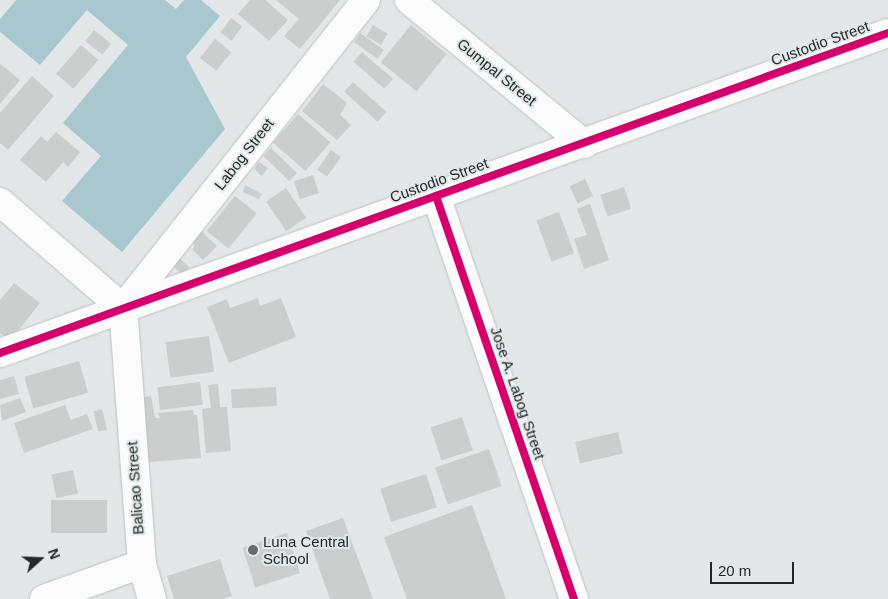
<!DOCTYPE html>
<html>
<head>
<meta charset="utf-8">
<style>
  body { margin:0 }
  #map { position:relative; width:888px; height:599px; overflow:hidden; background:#e3e7e8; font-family:Helvetica,sans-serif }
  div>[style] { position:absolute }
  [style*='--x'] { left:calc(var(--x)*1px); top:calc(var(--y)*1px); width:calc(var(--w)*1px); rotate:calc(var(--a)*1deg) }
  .forest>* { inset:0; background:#a9c7cf }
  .building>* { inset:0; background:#cccdcd; transform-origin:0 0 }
  .roads { filter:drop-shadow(0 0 1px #c0c3c3) drop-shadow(0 0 1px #c0c3c3) }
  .minor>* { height:28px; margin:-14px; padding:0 14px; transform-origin:14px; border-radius:14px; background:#fbfbfc }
  .cycleway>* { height:8px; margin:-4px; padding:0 4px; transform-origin:4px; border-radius:4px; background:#d6006c }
  .dots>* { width:14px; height:14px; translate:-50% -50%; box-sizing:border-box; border:2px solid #e1e8ea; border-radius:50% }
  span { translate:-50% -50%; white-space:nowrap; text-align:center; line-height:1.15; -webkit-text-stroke:4px #e1e8ea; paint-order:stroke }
  .street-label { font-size:15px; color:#252828 }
  .poi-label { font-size:15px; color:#252828 }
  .left { translate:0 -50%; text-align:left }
  .north { position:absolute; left:15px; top:534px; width:50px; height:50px; -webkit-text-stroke:4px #e1e8ea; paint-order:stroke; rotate:70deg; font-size:14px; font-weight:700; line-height:20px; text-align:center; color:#252828 }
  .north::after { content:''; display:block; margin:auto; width:18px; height:22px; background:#252828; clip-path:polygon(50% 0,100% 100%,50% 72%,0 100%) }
  .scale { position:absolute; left:710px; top:562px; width:84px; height:22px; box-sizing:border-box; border:2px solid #252828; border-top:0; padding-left:6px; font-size:15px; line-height:18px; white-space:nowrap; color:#252828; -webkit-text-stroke:4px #e1e8ea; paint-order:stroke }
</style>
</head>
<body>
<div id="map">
  <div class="forest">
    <i style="clip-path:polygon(16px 0,165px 0,176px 9px,184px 0,201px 0,220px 16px,186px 57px,225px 129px,122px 252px,62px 201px,101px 156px,63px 123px,128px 45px,87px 10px,40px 65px,0 32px,0 19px)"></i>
  </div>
  <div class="building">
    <i style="clip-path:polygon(250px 0,265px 0,288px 20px,269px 41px,238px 14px)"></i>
    <i style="clip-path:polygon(276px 0,340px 0,300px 49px,284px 36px,299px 19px)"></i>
    <i style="left:231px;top:18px;width:14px;height:18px;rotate:36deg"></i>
    <i style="left:373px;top:25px;width:17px;height:13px;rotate:31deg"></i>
    <i style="left:411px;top:25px;width:46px;height:48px;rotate:39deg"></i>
    <i style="left:94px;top:30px;width:22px;height:14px;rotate:39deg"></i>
    <i style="left:360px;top:33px;width:29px;height:11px;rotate:35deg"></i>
    <i style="left:215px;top:39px;width:21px;height:24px;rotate:39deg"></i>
    <i style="left:81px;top:45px;width:23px;height:38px;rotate:41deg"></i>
    <i style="left:362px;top:52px;width:41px;height:13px;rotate:41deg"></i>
    <i style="clip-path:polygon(0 64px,20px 80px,0 104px)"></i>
    <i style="clip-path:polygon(32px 76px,54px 96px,8px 150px,0 143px,0 113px)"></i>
    <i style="left:353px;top:82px;width:45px;height:13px;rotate:42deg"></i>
    <i style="clip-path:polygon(323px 84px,347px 103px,340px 115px,351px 125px,337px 140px,302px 111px)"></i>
    <i style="left:298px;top:114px;width:43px;height:38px;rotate:41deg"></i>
    <i style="clip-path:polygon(56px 132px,80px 152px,68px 167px,63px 162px,46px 182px,20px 160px,41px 136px,47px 142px)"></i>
    <i style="left:271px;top:148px;width:36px;height:11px;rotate:44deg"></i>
    <i style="left:331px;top:150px;width:12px;height:24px;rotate:35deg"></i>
    <i style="clip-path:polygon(259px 162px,268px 168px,262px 176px,254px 169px)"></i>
    <i style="left:313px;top:175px;width:19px;height:20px;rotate:72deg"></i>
    <i style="left:585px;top:179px;width:19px;height:17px;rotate:65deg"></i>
    <i style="clip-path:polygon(245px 185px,262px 194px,259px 199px,243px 192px)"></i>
    <i style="left:624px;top:187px;width:23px;height:25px;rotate:72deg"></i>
    <i style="left:286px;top:188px;width:36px;height:24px;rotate:56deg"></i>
    <i style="left:235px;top:196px;width:28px;height:45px;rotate:39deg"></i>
    <i style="clip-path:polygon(590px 204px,609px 260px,584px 269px,574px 239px,587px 235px,577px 209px)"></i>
    <i style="left:559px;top:212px;width:44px;height:24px;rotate:70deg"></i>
    <i style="clip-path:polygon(200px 230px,217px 246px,203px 260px,192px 249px,195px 246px,191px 241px)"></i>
    <i style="left:176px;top:255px;width:18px;height:10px;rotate:43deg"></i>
    <i style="clip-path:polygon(14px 283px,40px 303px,10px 341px,0 333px,0 300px)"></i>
    <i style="clip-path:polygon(258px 298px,260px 306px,281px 298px,296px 337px,229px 363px,207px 307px,227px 299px,230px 308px)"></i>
    <i style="left:209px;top:336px;width:36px;height:44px;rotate:82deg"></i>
    <i style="left:79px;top:361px;width:33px;height:57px;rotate:74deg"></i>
    <i style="clip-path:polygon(14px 376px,19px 394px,0 399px,0 380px)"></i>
    <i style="left:200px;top:382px;width:23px;height:43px;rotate:83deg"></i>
    <i style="clip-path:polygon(218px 384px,220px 407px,227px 407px,231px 451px,206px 453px,202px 409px,211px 408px,208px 385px)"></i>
    <i style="left:276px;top:387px;width:19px;height:45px;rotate:87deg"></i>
    <i style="clip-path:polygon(151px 396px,155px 418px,160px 418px,158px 413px,193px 410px,194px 415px,197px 415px,201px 458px,148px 462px,139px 398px)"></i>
    <i style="clip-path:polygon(20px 398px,26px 412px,2px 421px,0 405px)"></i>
    <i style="clip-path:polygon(65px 405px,71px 420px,87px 414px,93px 429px,24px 453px,14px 423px)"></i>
    <i style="left:102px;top:409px;width:21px;height:9px;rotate:76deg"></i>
    <i style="left:462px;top:417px;width:35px;height:33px;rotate:72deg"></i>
    <i style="left:618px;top:432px;width:22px;height:44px;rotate:77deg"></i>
    <i style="left:489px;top:449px;width:39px;height:57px;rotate:71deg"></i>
    <i style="left:73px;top:470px;width:24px;height:22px;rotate:78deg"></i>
    <i style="left:426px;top:474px;width:35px;height:48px;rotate:72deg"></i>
    <i style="left:51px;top:500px;width:56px;height:33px"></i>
    <i style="clip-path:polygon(472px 505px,506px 599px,407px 599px,384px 537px)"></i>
    <i style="clip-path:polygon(343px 518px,373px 599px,330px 599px,306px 531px)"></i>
    <i style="left:287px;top:533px;width:42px;height:47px;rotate:72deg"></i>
    <i style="clip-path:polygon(220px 559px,232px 596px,223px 599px,174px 599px,167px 576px)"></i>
  </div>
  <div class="roads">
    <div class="minor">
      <i style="--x:409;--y:0;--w:227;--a:39.4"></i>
      <i style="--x:436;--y:196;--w:426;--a:71.1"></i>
      <i style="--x:0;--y:202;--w:162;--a:40.8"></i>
      <i style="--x:123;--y:308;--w:392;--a:-51.7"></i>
      <i style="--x:0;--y:353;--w:944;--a:-19.82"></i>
      <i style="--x:142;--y:564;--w:36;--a:74"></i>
      <i style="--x:44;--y:599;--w:104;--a:-19.7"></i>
      <i style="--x:142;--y:564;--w:257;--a:-94.2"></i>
    </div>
  </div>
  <div class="cycleway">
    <i style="--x:436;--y:196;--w:426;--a:71.1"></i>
    <i style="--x:0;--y:353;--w:944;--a:-19.82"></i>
  </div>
  <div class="dots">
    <i style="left:253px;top:550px;background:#686b6b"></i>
  </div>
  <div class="street-label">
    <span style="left:820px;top:43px;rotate:-20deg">Custodio Street</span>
    <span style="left:497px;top:72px;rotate:39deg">Gumpal Street</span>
    <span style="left:244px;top:154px;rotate:-52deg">Labog Street</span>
    <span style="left:439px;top:180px;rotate:-20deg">Custodio Street</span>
    <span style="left:518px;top:393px;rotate:71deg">Jose A. Labog Street</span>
    <span style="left:135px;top:488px;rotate:-94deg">Balicao Street</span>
  </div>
  <div class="poi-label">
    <span class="left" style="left:263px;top:550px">Luna Central<br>School</span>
  </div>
  <div class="north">N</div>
  <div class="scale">20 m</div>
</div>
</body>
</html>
